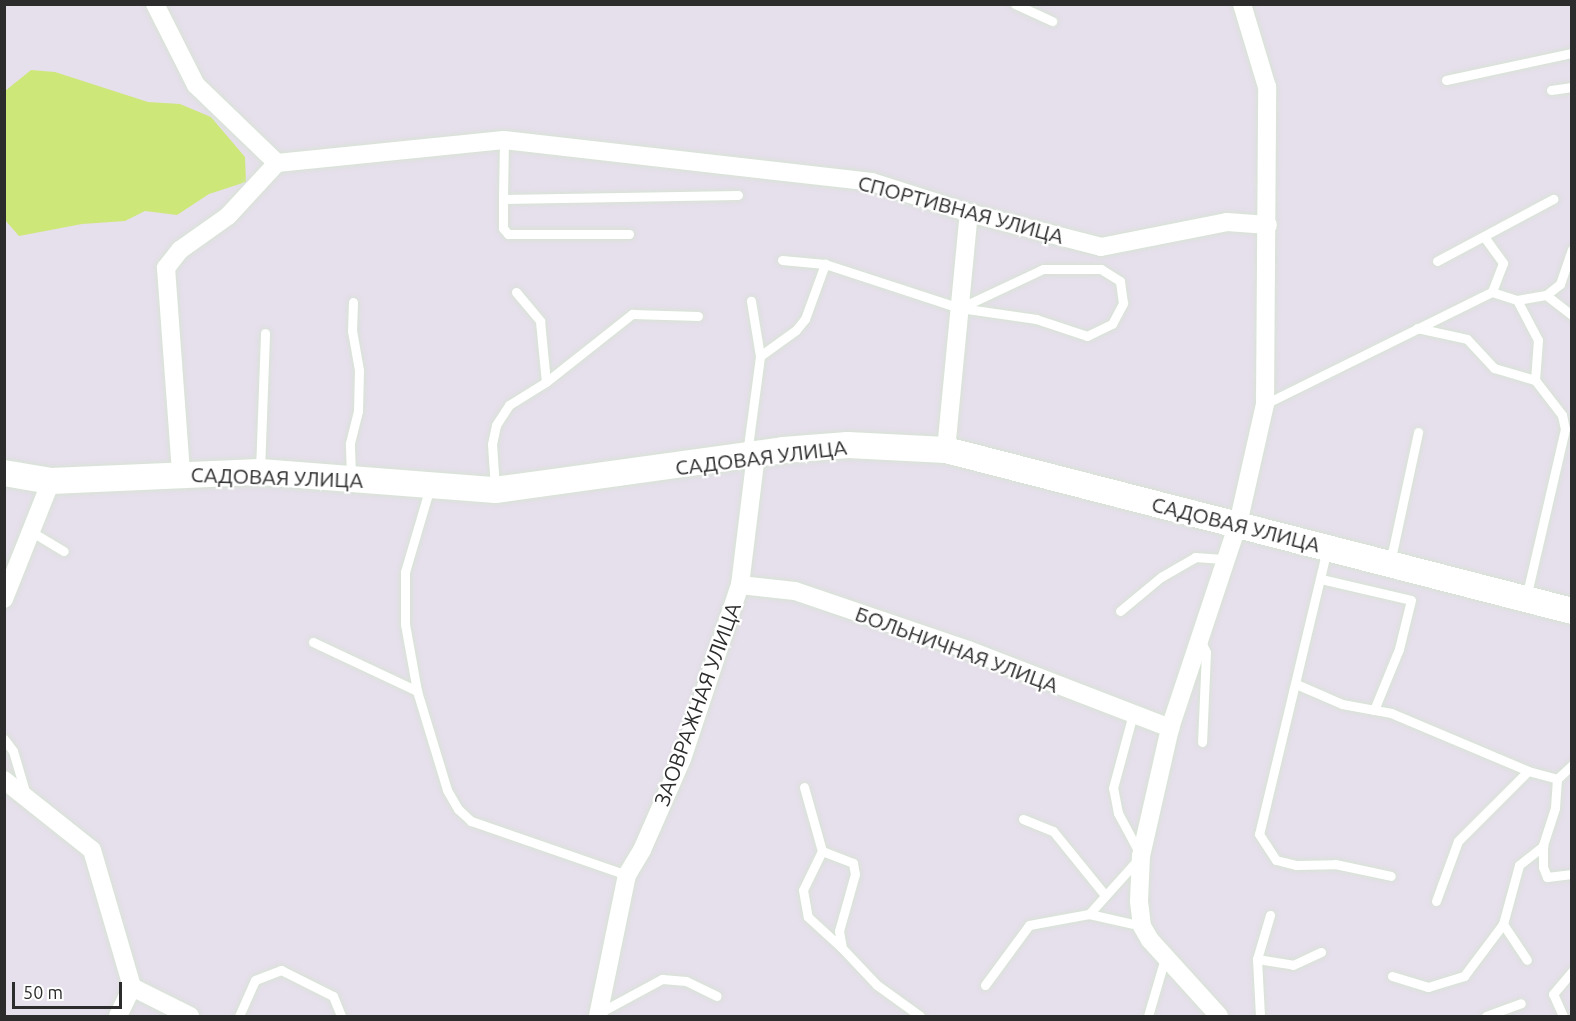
<!DOCTYPE html>
<html>
<head>
<meta charset="utf-8">
<style>
  body { margin:0 }
  #map { position:relative; width:1576px; height:1021px; overflow:hidden; background:#e6dfec; font-family:Ubuntu,sans-serif }
  div>[style] { position:absolute }
  [style*='--x'] { left:calc(var(--x)*1px); top:calc(var(--y)*1px); width:calc(var(--w)*1px); rotate:calc(var(--a)*1deg) }
  .water>* { inset:0; background:#cee779 }
  .roads { filter:drop-shadow(0 0 2px #d7e3d4) drop-shadow(0 0 2px #d7e3d4) }
  .lane>* { height:9px; margin:-4.5px; padding:0 4.5px; transform-origin:4.5px; border-radius:4.5px; background:#fff }
  .street>* { height:18px; margin:-9px; padding:0 9px; transform-origin:9px; border-radius:9px; background:#fff }
  .secondary>* { height:26px; margin:-13px; padding:0 13px; transform-origin:13px; border-radius:13px; background:#fff }
  span { translate:-50% -50%; white-space:nowrap; text-align:center; line-height:1.15; -webkit-text-stroke:4.5px #fff; paint-order:stroke }
  .street-label { font-size:21px; color:#2c2c2c }
  .frame { position:absolute; inset:0; border:6px solid #2c2c2c; pointer-events:none }
  .scale { position:absolute; left:12px; top:982px; width:110px; height:27px; box-sizing:border-box; border:3px solid #2c2c2c; border-top:0; padding-left:8px; font-size:18px; line-height:21px; white-space:nowrap; color:#2c2c2c; -webkit-text-stroke:4px #fff; paint-order:stroke }
</style>
</head>
<body>
<div id="map">
  <div class="water">
    <i style="clip-path:polygon(31px 70px,55px 72px,148px 102px,180px 104px,211px 117px,245px 157px,246px 182px,209px 194px,177px 215px,145px 211px,125px 221px,82px 224px,19px 236px,5px 220px,5px 91px)"></i>
  </div>
  <div class="roads">
    <div class="lane">
      <i style="--x:1015;--y:4;--w:41;--a:24.7"></i>
      <i style="--x:1446;--y:80;--w:129;--a:-12.1"></i>
      <i style="--x:1551;--y:90;--w:21;--a:-8"></i>
      <i style="--x:504;--y:140;--w:59;--a:91"></i>
      <i style="--x:503;--y:199;--w:235;--a:-1"></i>
      <i style="--x:503;--y:199;--w:29;--a:90"></i>
      <i style="--x:503;--y:228;--w:8;--a:50"></i>
      <i style="--x:508;--y:234;--w:121;--a:0"></i>
      <i style="--x:1485;--y:238;--w:31;--a:54"></i>
      <i style="--x:1503;--y:263;--w:31;--a:111"></i>
      <i style="--x:782;--y:260;--w:43;--a:5.3"></i>
      <i style="--x:825;--y:264;--w:142;--a:18.1"></i>
      <i style="--x:960;--y:308;--w:77;--a:8.2"></i>
      <i style="--x:1036;--y:319;--w:54;--a:18.4"></i>
      <i style="--x:1087;--y:336;--w:28;--a:-26"></i>
      <i style="--x:1112;--y:324;--w:24;--a:-62"></i>
      <i style="--x:1123;--y:303;--w:22;--a:-98"></i>
      <i style="--x:1120;--y:281;--w:22;--a:-148"></i>
      <i style="--x:1101;--y:269;--w:58;--a:180"></i>
      <i style="--x:1043;--y:269;--w:92;--a:154.8"></i>
      <i style="--x:1437;--y:261;--w:132;--a:-28.1"></i>
      <i style="--x:516;--y:292;--w:38;--a:50"></i>
      <i style="--x:540;--y:321;--w:61;--a:84.4"></i>
      <i style="--x:1546;--y:295;--w:33;--a:38"></i>
      <i style="--x:1517;--y:300;--w:45;--a:62.3"></i>
      <i style="--x:1538;--y:340;--w:40;--a:94.3"></i>
      <i style="--x:1535;--y:380;--w:44;--a:52.4"></i>
      <i style="--x:1562;--y:415;--w:14;--a:78"></i>
      <i style="--x:1565;--y:429;--w:173;--a:103"></i>
      <i style="--x:1417;--y:328;--w:51;--a:12.4"></i>
      <i style="--x:1467;--y:339;--w:40;--a:47"></i>
      <i style="--x:1494;--y:368;--w:43;--a:16.3"></i>
      <i style="--x:760;--y:356;--w:44;--a:-35.8"></i>
      <i style="--x:796;--y:330;--w:14;--a:-51"></i>
      <i style="--x:805;--y:319;--w:59;--a:-70"></i>
      <i style="--x:1265;--y:404;--w:253;--a:-26.3"></i>
      <i style="--x:1492;--y:292;--w:26;--a:18"></i>
      <i style="--x:1517;--y:300;--w:29;--a:-10"></i>
      <i style="--x:1546;--y:295;--w:18;--a:-38"></i>
      <i style="--x:1560;--y:284;--w:36;--a:-71"></i>
      <i style="--x:747;--y:454;--w:99;--a:-82.4"></i>
      <i style="--x:760;--y:356;--w:56;--a:-99.3"></i>
      <i style="--x:260;--y:471;--w:138;--a:-87.9"></i>
      <i style="--x:351;--y:476;--w:33;--a:-92"></i>
      <i style="--x:350;--y:443;--w:33;--a:-76"></i>
      <i style="--x:358;--y:411;--w:41;--a:-88.6"></i>
      <i style="--x:359;--y:370;--w:40;--a:-100"></i>
      <i style="--x:352;--y:331;--w:29;--a:-88"></i>
      <i style="--x:430;--y:487;--w:89;--a:106.4"></i>
      <i style="--x:405;--y:572;--w:52;--a:90"></i>
      <i style="--x:405;--y:624;--w:68;--a:79.8"></i>
      <i style="--x:417;--y:691;--w:103;--a:73.1"></i>
      <i style="--x:447;--y:790;--w:22;--a:60"></i>
      <i style="--x:458;--y:809;--w:18;--a:43"></i>
      <i style="--x:471;--y:821;--w:165;--a:19.1"></i>
      <i style="--x:495;--y:488;--w:44;--a:-93.9"></i>
      <i style="--x:492;--y:444;--w:19;--a:-78"></i>
      <i style="--x:496;--y:425;--w:24;--a:-57"></i>
      <i style="--x:509;--y:405;--w:44;--a:-31.9"></i>
      <i style="--x:546;--y:382;--w:110;--a:-38.3"></i>
      <i style="--x:632;--y:314;--w:66;--a:1.7"></i>
      <i style="--x:32;--y:532;--w:37;--a:31"></i>
      <i style="--x:1327;--y:549;--w:293;--a:103.4"></i>
      <i style="--x:1259;--y:834;--w:31;--a:57"></i>
      <i style="--x:1276;--y:860;--w:21;--a:14"></i>
      <i style="--x:1296;--y:865;--w:39;--a:-1"></i>
      <i style="--x:1335;--y:864;--w:57;--a:12.1"></i>
      <i style="--x:1390;--y:563;--w:134;--a:-77.9"></i>
      <i style="--x:1321;--y:579;--w:92;--a:13.1"></i>
      <i style="--x:1411;--y:600;--w:50;--a:103.8"></i>
      <i style="--x:1399;--y:649;--w:66;--a:112.3"></i>
      <i style="--x:1120;--y:611;--w:53;--a:-39.7"></i>
      <i style="--x:1161;--y:577;--w:39;--a:-30"></i>
      <i style="--x:1195;--y:557;--w:31;--a:4"></i>
      <i style="--x:1201;--y:641;--w:12;--a:66"></i>
      <i style="--x:1206;--y:652;--w:90;--a:92.5"></i>
      <i style="--x:313;--y:642;--w:115;--a:25.2"></i>
      <i style="--x:1296;--y:684;--w:50;--a:23.5"></i>
      <i style="--x:1342;--y:704;--w:50;--a:10.4"></i>
      <i style="--x:1391;--y:713;--w:149;--a:22.9"></i>
      <i style="--x:1528;--y:771;--w:30;--a:15"></i>
      <i style="--x:1557;--y:779;--w:21;--a:-43"></i>
      <i style="--x:4;--y:739;--w:15;--a:53"></i>
      <i style="--x:13;--y:751;--w:46;--a:73.5"></i>
      <i style="--x:1557;--y:779;--w:29;--a:94"></i>
      <i style="--x:1555;--y:808;--w:40;--a:108"></i>
      <i style="--x:1543;--y:846;--w:21;--a:90"></i>
      <i style="--x:1543;--y:867;--w:11;--a:68"></i>
      <i style="--x:1547;--y:877;--w:25;--a:-7"></i>
      <i style="--x:804;--y:787;--w:66;--a:74.3"></i>
      <i style="--x:822;--y:851;--w:33;--a:21"></i>
      <i style="--x:853;--y:863;--w:11;--a:80"></i>
      <i style="--x:855;--y:874;--w:59;--a:105.7"></i>
      <i style="--x:839;--y:931;--w:17;--a:80"></i>
      <i style="--x:842;--y:948;--w:51;--a:46.6"></i>
      <i style="--x:877;--y:985;--w:53;--a:35.8"></i>
      <i style="--x:1023;--y:819;--w:32;--a:22"></i>
      <i style="--x:1053;--y:831;--w:81;--a:51"></i>
      <i style="--x:822;--y:851;--w:43;--a:116"></i>
      <i style="--x:803;--y:890;--w:27;--a:80"></i>
      <i style="--x:808;--y:917;--w:46;--a:42.4"></i>
      <i style="--x:1436;--y:901;--w:64;--a:-69.9"></i>
      <i style="--x:1458;--y:841;--w:99;--a:-45"></i>
      <i style="--x:1089;--y:914;--w:54;--a:12.8"></i>
      <i style="--x:1503;--y:924;--w:43;--a:56.3"></i>
      <i style="--x:1257;--y:959;--w:36;--a:9"></i>
      <i style="--x:1293;--y:965;--w:31;--a:-25"></i>
      <i style="--x:1392;--y:976;--w:38;--a:17"></i>
      <i style="--x:1428;--y:987;--w:38;--a:-17"></i>
      <i style="--x:1464;--y:976;--w:65;--a:-53.1"></i>
      <i style="--x:1503;--y:924;--w:61;--a:-74.8"></i>
      <i style="--x:1519;--y:865;--w:31;--a:-38"></i>
      <i style="--x:985;--y:985;--w:74;--a:-53.7"></i>
      <i style="--x:1029;--y:925;--w:61;--a:-10.4"></i>
      <i style="--x:1089;--y:914;--w:78;--a:-48.1"></i>
      <i style="--x:1141;--y:856;--w:49;--a:-118.1"></i>
      <i style="--x:1118;--y:813;--w:25;--a:-101"></i>
      <i style="--x:1113;--y:788;--w:77;--a:-74.9"></i>
      <i style="--x:599;--y:1013;--w:72;--a:-28.4"></i>
      <i style="--x:662;--y:979;--w:24;--a:5"></i>
      <i style="--x:686;--y:981;--w:34;--a:26"></i>
      <i style="--x:239;--y:1016;--w:39;--a:-66"></i>
      <i style="--x:255;--y:980;--w:28;--a:-21"></i>
      <i style="--x:281;--y:970;--w:58;--a:26.6"></i>
      <i style="--x:333;--y:996;--w:22;--a:68"></i>
      <i style="--x:1148;--y:1016;--w:60;--a:-73.7"></i>
      <i style="--x:1260;--y:1016;--w:57;--a:-93"></i>
      <i style="--x:1257;--y:959;--w:46;--a:-73.5"></i>
      <i style="--x:1486;--y:1016;--w:37;--a:-20"></i>
      <i style="--x:1563;--y:1016;--w:24;--a:-114"></i>
      <i style="--x:1553;--y:994;--w:30;--a:-50"></i>
    </div>
    <div class="street">
      <i style="--x:155;--y:4;--w:91;--a:63.2"></i>
      <i style="--x:196;--y:85;--w:112;--a:43.9"></i>
      <i style="--x:277;--y:163;--w:72;--a:132.8"></i>
      <i style="--x:228;--y:216;--w:59;--a:144.7"></i>
      <i style="--x:180;--y:250;--w:23;--a:128"></i>
      <i style="--x:166;--y:268;--w:206;--a:85.8"></i>
      <i style="--x:277;--y:163;--w:228;--a:-5.8"></i>
      <i style="--x:504;--y:140;--w:370;--a:6.5"></i>
      <i style="--x:872;--y:182;--w:102;--a:17.7"></i>
      <i style="--x:969;--y:213;--w:136;--a:14.4"></i>
      <i style="--x:1101;--y:247;--w:128;--a:-11.2"></i>
      <i style="--x:1227;--y:222;--w:41;--a:4.2"></i>
      <i style="--x:946;--y:450;--w:238;--a:-84.5"></i>
      <i style="--x:740;--y:585;--w:55;--a:6.2"></i>
      <i style="--x:795;--y:591;--w:183;--a:18.8"></i>
      <i style="--x:968;--y:650;--w:217;--a:21.1"></i>
      <i style="--x:4;--y:599;--w:127;--a:-68.3"></i>
      <i style="--x:4;--y:780;--w:112;--a:38.5"></i>
      <i style="--x:92;--y:850;--w:143;--a:73.7"></i>
      <i style="--x:132;--y:987;--w:65;--a:26.6"></i>
      <i style="--x:118;--y:1016;--w:32;--a:-64"></i>
      <i style="--x:598;--y:1016;--w:144;--a:-78.4"></i>
      <i style="--x:627;--y:875;--w:29;--a:-59"></i>
      <i style="--x:642;--y:850;--w:99;--a:-66.3"></i>
      <i style="--x:682;--y:759;--w:183;--a:-71.6"></i>
      <i style="--x:740;--y:585;--w:132;--a:-83"></i>
      <i style="--x:1219;--y:1016;--w:103;--a:-132.2"></i>
      <i style="--x:1150;--y:940;--w:16;--a:-120"></i>
      <i style="--x:1142;--y:926;--w:25;--a:-97"></i>
      <i style="--x:1139;--y:901;--w:45;--a:-87.5"></i>
      <i style="--x:1141;--y:856;--w:131;--a:-77.2"></i>
      <i style="--x:1170;--y:728;--w:215;--a:-71.6"></i>
      <i style="--x:1238;--y:524;--w:123;--a:-77.3"></i>
      <i style="--x:1265;--y:404;--w:317;--a:-89.6"></i>
      <i style="--x:1267;--y:87;--w:87;--a:-106.8"></i>
    </div>
    <div class="secondary">
      <i style="--x:4;--y:473;--w:48;--a:9.7"></i>
      <i style="--x:51;--y:481;--w:209;--a:-2.5"></i>
      <i style="--x:260;--y:472;--w:236;--a:4.4"></i>
      <i style="--x:495;--y:490;--w:291;--a:-7.9"></i>
      <i style="--x:783;--y:450;--w:65;--a:-4.4"></i>
      <i style="--x:848;--y:445;--w:98;--a:2.9"></i>
      <i style="--x:946;--y:450;--w:646;--a:14.42"></i>
    </div>
  </div>
  <div class="street-label">
    <span style="left:961px;top:209px;rotate:15deg">СПОРТИВНАЯ УЛИЦА</span>
    <span style="left:761px;top:457px;rotate:-7deg">САДОВАЯ УЛИЦА</span>
    <span style="left:277px;top:477px;rotate:2deg">САДОВАЯ УЛИЦА</span>
    <span style="left:1236px;top:524px;rotate:14deg">САДОВАЯ УЛИЦА</span>
    <span style="left:957px;top:649px;rotate:20deg">БОЛЬНИЧНАЯ УЛИЦА</span>
    <span style="left:697px;top:704px;rotate:-70deg">ЗАОВРАЖНАЯ УЛИЦА</span>
  </div>
  <div class="frame"></div>
  <div class="scale">50 m</div>
</div>
</body>
</html>
